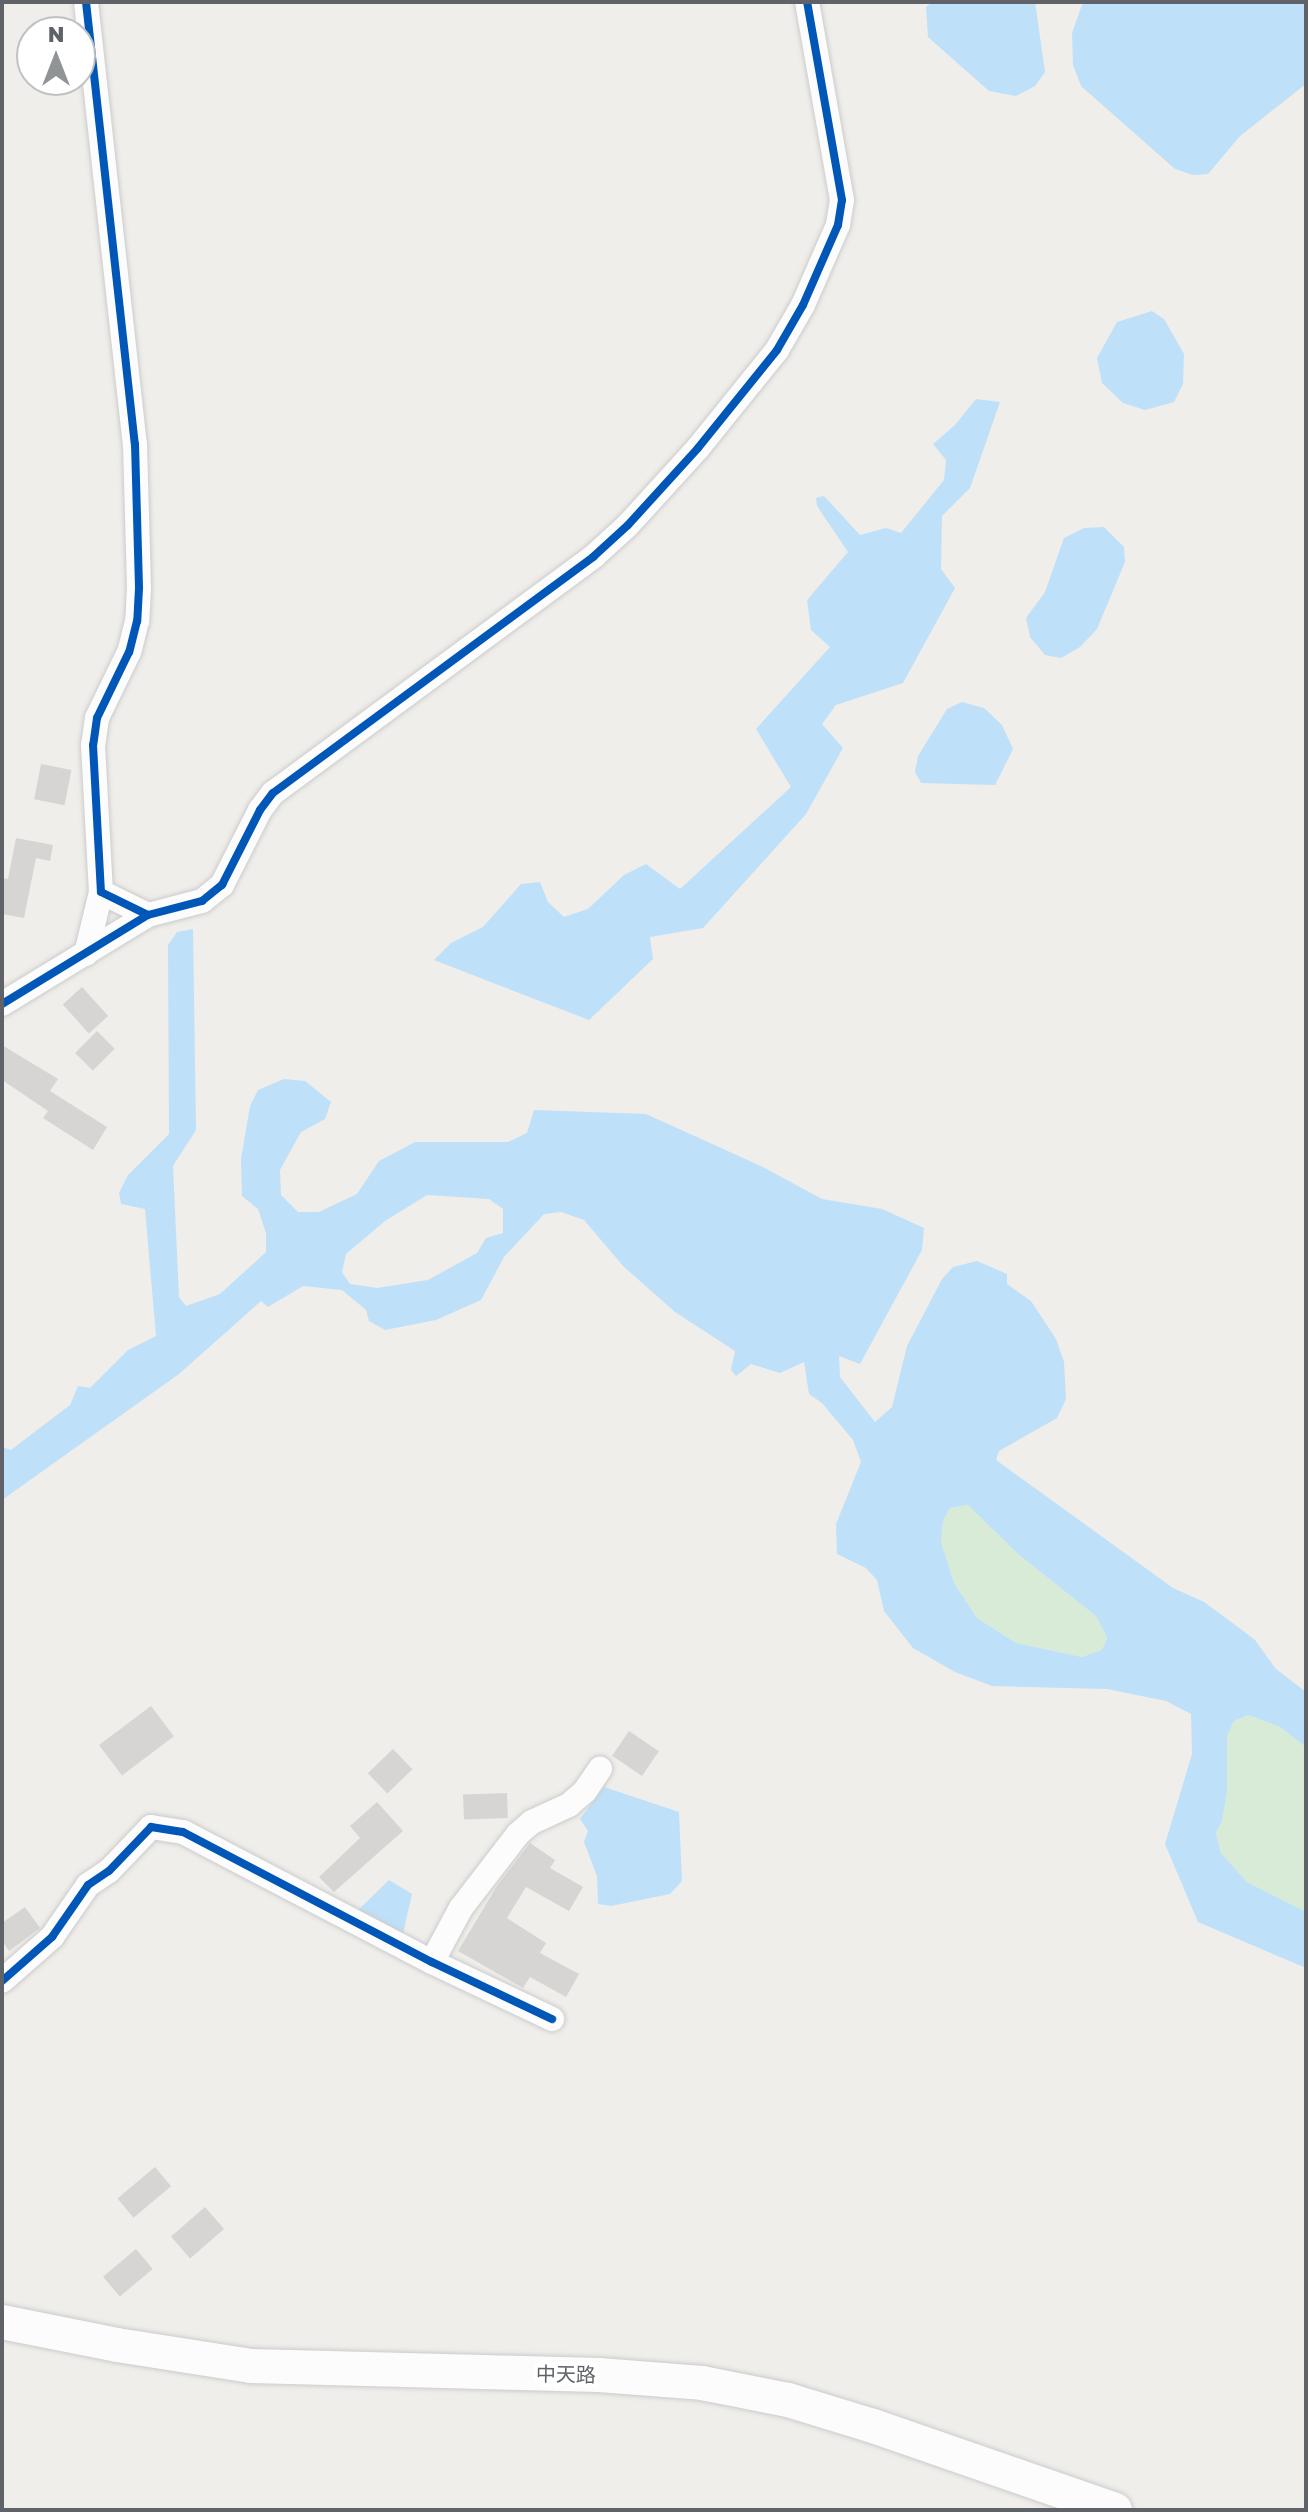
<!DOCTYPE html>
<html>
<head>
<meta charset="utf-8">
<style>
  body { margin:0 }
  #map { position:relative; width:1308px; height:2512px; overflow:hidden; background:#efeeea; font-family:"Golos Text","Noto Sans SC",sans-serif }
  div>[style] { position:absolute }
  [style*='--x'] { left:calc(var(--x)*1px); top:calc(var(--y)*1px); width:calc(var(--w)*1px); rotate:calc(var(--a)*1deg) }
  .green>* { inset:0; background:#d8ebd6 }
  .water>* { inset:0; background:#bfe0f9 }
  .building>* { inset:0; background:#d6d5d3; transform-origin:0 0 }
  .roads { filter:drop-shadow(0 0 2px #cbcccc) drop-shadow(0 0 2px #cbcccc) }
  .minor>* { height:24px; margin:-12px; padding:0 12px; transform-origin:12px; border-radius:12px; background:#fdfcfc }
  .secondary>* { height:34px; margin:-17px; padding:0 17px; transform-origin:17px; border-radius:17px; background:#fdfcfc }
  .cycleway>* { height:8px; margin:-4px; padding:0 4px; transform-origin:4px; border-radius:4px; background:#0057b8 }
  span { translate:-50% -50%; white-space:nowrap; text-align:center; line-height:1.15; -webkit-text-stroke:8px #fff; paint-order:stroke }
  .street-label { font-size:20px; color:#5f6368 }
  .frame { position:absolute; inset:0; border:4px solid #5f6368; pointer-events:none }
  .north { position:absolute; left:16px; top:16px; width:80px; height:80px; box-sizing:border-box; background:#fff; border:2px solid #bfc1c3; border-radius:50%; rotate:0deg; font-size:22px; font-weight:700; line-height:32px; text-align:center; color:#5f6368 }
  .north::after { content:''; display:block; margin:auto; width:28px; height:36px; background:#919496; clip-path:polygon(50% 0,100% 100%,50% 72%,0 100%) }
</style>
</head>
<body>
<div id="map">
  <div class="green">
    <i style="clip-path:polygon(968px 1505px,1018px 1554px,1096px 1616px,1107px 1638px,1102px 1651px,1082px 1657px,1016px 1643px,977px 1618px,954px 1583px,941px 1542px,943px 1521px,950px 1508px)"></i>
    <i style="clip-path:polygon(1248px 1715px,1280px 1727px,1306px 1747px,1306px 1912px,1247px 1882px,1221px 1853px,1216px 1833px,1222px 1821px,1227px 1792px,1227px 1736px,1234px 1721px)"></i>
  </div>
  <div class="water">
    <i style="clip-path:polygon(932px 2px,1035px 2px,1045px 72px,1035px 86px,1016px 96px,989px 91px,928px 37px,926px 7px)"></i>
    <i style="clip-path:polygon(1083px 2px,1306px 2px,1306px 84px,1240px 136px,1208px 174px,1193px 175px,1175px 169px,1081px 86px,1073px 65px,1072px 33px)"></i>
    <i style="clip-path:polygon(1152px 311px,1164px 319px,1184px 354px,1183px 384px,1174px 402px,1145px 410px,1123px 403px,1102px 383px,1097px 358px,1117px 322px)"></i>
    <i style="clip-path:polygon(976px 399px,1000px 402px,970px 488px,942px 516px,941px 569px,955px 588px,903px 683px,836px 705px,822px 724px,843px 748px,806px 814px,703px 928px,650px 937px,653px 959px,589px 1020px,434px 960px,451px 943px,483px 927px,521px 884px,540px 882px,548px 902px,564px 917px,588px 909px,624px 875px,646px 864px,680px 889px,791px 787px,756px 729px,830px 647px,811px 630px,807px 600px,848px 552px,817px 506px,816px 498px,824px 496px,860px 535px,886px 528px,901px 533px,944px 480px,946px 460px,933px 444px,955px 425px)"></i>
    <i style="clip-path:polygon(1104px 527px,1124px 547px,1125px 562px,1097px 629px,1080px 647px,1061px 658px,1045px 655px,1030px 637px,1026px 618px,1045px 592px,1064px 538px,1084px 528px)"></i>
    <i style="clip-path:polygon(962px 702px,984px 708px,1002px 725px,1013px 749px,995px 785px,921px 783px,915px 772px,918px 756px,947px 709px)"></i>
    <i style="clip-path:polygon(evenodd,193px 929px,196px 1130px,173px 1166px,179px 1297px,186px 1306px,220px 1294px,266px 1252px,266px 1233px,258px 1209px,242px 1196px,241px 1159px,250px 1106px,258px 1090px,284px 1079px,305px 1081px,331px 1102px,325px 1119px,301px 1132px,280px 1170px,281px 1195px,298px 1212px,319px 1212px,357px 1194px,379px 1161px,415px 1142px,508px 1142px,527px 1133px,534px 1110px,646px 1114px,763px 1167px,822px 1199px,882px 1209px,924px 1228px,922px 1250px,860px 1364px,839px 1356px,840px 1377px,875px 1422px,892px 1407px,907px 1346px,942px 1279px,953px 1267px,977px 1261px,1007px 1274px,1007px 1284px,1031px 1301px,1056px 1339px,1064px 1362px,1066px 1399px,1057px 1418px,999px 1451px,996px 1460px,1173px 1588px,1204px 1602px,1242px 1630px,1255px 1640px,1276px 1669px,1306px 1692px,1306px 1747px,1280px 1727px,1248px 1715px,1234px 1721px,1227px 1736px,1227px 1792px,1222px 1821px,1216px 1833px,1221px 1853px,1247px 1882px,1306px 1912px,1306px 1968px,1198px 1922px,1165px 1844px,1192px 1754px,1191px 1714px,1166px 1701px,1107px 1689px,992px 1686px,955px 1672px,913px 1648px,884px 1611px,877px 1580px,866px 1568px,837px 1554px,836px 1524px,861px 1462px,853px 1440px,822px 1403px,809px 1394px,804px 1362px,780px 1373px,751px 1364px,736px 1376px,731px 1370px,735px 1351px,675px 1312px,624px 1267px,584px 1220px,561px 1212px,544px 1214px,504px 1257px,481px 1300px,436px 1320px,385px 1330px,369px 1321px,366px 1310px,342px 1290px,303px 1286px,268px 1307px,261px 1301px,179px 1374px,2px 1500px,2px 1447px,11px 1450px,70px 1405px,78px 1386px,90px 1388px,128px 1350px,156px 1336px,145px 1209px,121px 1204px,119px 1193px,128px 1175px,169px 1134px,168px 945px,177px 932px,193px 929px,427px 1195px,489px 1199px,503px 1209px,503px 1233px,486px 1238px,477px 1253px,428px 1280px,377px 1288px,350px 1284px,342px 1272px,346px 1254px,385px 1221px,427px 1195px,193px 929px,968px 1505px,1018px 1554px,1096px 1616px,1107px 1638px,1102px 1650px,1082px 1657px,1016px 1643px,977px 1618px,954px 1583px,941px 1542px,943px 1521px,950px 1508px,968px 1505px)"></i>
    <i style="clip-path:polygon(604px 1787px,679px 1812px,682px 1881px,670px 1894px,611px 1906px,598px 1904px,597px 1876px,584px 1842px,588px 1831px,580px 1819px)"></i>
    <i style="clip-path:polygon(389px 1880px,412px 1894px,401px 1942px,352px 1916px)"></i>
  </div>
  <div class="building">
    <i style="left:41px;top:764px;width:31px;height:36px;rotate:11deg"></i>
    <i style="clip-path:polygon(16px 838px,53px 845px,50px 861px,36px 858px,24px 918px,2px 914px,2px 878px,8px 879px)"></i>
    <i style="left:82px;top:987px;width:39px;height:26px;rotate:48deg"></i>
    <i style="left:97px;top:1031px;width:25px;height:31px;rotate:45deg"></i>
    <i style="clip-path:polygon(2px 1045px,58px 1079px,50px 1091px,107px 1127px,93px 1150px,43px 1118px,48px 1111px,2px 1080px)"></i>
    <i style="left:151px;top:1706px;width:38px;height:65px;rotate:53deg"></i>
    <i style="left:629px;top:1731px;width:36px;height:30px;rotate:34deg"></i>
    <i style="left:393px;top:1749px;width:28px;height:35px;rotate:46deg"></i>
    <i style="left:507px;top:1793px;width:25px;height:44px;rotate:88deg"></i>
    <i style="clip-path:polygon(377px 1802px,403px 1831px,334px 1892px,319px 1877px,360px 1838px,350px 1826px)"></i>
    <i style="clip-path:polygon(530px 1843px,555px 1860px,550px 1868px,583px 1887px,569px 1911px,526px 1887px,507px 1918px,546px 1943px,540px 1953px,579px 1974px,566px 1997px,530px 1977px,523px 1988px,458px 1951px,497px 1886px)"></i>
    <i style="clip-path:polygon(25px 1907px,40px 1928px,9px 1951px,2px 1941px,2px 1923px)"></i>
    <i style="left:155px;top:2167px;width:25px;height:49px;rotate:50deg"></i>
    <i style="left:205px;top:2207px;width:29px;height:45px;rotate:49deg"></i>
    <i style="left:136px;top:2249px;width:26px;height:43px;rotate:50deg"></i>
  </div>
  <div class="roads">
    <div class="minor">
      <i style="--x:86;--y:2;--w:445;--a:83.7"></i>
      <i style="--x:135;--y:444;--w:144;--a:88.4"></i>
      <i style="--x:139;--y:588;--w:33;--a:93"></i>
      <i style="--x:137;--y:621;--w:32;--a:104"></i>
      <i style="--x:129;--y:652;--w:73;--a:115.9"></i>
      <i style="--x:97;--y:718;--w:27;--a:98"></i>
      <i style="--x:93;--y:745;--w:147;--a:86.9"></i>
      <i style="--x:101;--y:892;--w:52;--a:26.1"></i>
      <i style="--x:86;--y:954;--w:64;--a:-76.4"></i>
      <i style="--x:2;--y:1004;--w:171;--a:-31.4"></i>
      <i style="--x:148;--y:915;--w:56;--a:-14.5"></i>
      <i style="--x:202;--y:901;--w:26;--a:-39"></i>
      <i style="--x:222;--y:885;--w:84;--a:-63.1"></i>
      <i style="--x:260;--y:810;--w:21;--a:-53"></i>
      <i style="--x:273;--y:793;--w:398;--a:-36.4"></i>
      <i style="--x:593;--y:557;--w:47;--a:-42.4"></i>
      <i style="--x:628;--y:525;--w:104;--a:-47.7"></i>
      <i style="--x:698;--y:448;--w:126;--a:-51.1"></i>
      <i style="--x:777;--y:350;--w:52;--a:-60"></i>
      <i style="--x:803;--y:305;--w:87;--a:-66.4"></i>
      <i style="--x:838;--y:225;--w:25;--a:-81"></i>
      <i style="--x:842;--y:200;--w:201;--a:-100"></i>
      <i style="--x:432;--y:1962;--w:61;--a:-61.8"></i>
      <i style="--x:461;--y:1908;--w:93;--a:-52.4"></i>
      <i style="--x:518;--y:1834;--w:18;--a:-41"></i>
      <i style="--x:532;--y:1822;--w:41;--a:-24.7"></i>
      <i style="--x:569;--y:1805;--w:21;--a:-41"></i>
      <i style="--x:585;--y:1791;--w:27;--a:-56"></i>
      <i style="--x:2;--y:1981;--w:67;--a:-41.3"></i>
      <i style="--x:52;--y:1937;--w:63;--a:-55.3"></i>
      <i style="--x:88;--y:1885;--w:25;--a:-34"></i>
      <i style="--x:109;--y:1871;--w:61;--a:-46.3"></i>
      <i style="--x:151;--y:1827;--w:32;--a:9"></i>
      <i style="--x:183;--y:1832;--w:281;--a:27.6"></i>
      <i style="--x:432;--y:1962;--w:133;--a:25.4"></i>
    </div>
    <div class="secondary">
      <i style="--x:2;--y:2322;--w:117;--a:11.3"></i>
      <i style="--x:117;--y:2345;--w:136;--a:8.9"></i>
      <i style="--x:251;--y:2366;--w:348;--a:1.5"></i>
      <i style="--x:599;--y:2375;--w:103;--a:4.4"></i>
      <i style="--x:702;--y:2383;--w:88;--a:11.2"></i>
      <i style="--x:788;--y:2400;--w:89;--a:17"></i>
      <i style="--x:873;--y:2426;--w:256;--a:19.1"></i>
    </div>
  </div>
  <div class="cycleway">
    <i style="--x:86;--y:2;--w:445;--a:83.7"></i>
    <i style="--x:135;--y:444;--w:144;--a:88.4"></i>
    <i style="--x:139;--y:588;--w:33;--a:93"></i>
    <i style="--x:137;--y:621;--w:32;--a:104"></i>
    <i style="--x:129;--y:652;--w:73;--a:115.9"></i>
    <i style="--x:97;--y:718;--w:27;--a:98"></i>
    <i style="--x:93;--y:745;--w:147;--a:86.9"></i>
    <i style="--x:101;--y:892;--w:52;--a:26.1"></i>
    <i style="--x:2;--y:1004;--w:171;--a:-31.4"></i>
    <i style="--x:148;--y:915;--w:56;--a:-14.5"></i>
    <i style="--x:202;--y:901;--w:26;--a:-39"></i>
    <i style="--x:222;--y:885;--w:84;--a:-63.1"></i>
    <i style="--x:260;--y:810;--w:21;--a:-53"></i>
    <i style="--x:273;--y:793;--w:398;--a:-36.4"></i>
    <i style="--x:593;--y:557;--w:47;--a:-42.4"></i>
    <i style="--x:628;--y:525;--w:104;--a:-47.7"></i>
    <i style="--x:698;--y:448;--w:126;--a:-51.1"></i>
    <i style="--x:777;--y:350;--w:52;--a:-60"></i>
    <i style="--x:803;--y:305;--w:87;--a:-66.4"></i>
    <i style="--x:838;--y:225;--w:25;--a:-81"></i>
    <i style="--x:842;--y:200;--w:201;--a:-100"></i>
    <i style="--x:2;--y:1981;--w:67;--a:-41.3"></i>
    <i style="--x:52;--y:1937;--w:63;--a:-55.3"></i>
    <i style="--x:88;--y:1885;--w:25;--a:-34"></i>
    <i style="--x:109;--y:1871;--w:61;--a:-46.3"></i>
    <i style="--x:151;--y:1827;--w:32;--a:9"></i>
    <i style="--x:183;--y:1832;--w:281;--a:27.6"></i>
    <i style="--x:432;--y:1962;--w:133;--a:25.4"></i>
  </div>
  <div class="street-label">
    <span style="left:566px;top:2374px;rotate:1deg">中天路</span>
  </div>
  <div class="frame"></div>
  <div class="north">N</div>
</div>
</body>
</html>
